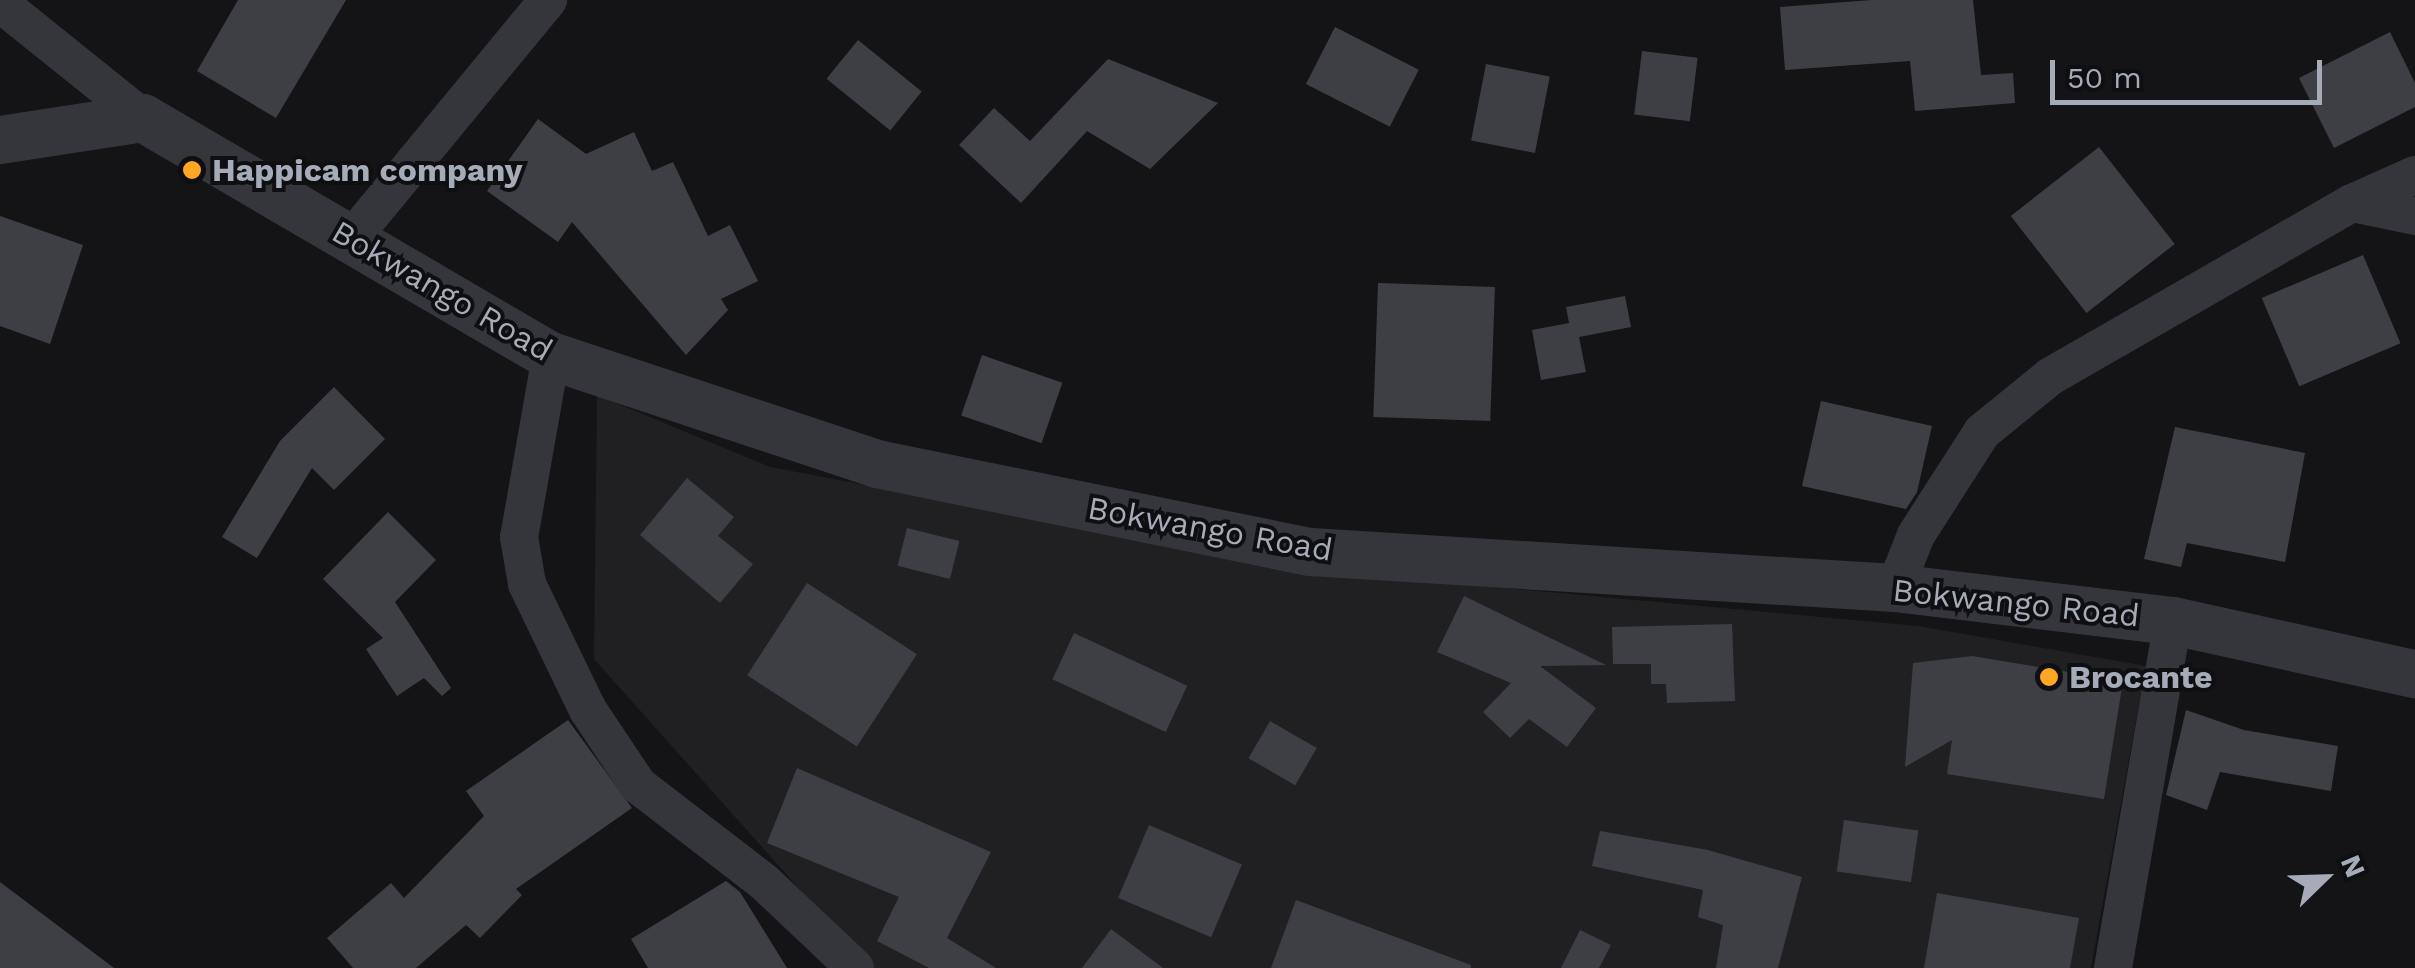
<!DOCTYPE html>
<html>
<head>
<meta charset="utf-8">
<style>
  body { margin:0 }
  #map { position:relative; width:2415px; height:968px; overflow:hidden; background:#141416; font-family:"Work Sans",sans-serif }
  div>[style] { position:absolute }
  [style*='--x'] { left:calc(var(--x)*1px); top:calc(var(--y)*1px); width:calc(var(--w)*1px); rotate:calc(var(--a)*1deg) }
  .built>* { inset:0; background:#202023 }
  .building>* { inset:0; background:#3e3f44; transform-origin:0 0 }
  .minor>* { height:38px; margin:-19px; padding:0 19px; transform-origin:19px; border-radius:19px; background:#35363c }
  .tertiary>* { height:48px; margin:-24px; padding:0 24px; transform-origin:24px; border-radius:24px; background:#35363c }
  .dots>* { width:28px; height:28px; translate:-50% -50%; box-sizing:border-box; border:5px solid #0f0f11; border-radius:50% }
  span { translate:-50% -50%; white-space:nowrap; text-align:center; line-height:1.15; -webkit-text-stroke:8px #0f0f11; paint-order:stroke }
  .poi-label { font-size:32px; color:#a5acb8; font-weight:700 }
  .left { translate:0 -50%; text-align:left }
  .street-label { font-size:32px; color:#a5acb8 }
  .north { position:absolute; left:2275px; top:828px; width:100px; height:100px; -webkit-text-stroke:8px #0f0f11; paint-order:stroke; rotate:67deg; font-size:28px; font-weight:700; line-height:40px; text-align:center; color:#a5acb8 }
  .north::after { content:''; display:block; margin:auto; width:35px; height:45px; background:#a5acb8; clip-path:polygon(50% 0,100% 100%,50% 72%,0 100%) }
  .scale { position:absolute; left:2050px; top:60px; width:272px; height:45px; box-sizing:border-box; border:5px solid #a5acb8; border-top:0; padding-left:12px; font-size:30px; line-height:35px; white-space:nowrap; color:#a5acb8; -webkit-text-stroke:8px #0f0f11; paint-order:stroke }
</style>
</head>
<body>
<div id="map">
  <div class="built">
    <i style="clip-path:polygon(597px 395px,770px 467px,1331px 572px,1918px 626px,2146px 666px,2091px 968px,870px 968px,594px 659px)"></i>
  </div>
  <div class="building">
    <i style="clip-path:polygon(238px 0,346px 0,276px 118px,197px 71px)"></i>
    <i style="clip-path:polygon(1871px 0,1973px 0,1981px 75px,2013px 73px,2015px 103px,1915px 111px,1910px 61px,1785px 70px,1780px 7px)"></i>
    <i style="left:1335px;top:27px;width:94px;height:64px;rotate:27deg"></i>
    <i style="clip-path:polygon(2390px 32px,2415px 83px,2415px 107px,2334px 148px,2299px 78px)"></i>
    <i style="left:858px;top:40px;width:82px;height:50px;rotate:39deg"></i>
    <i style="left:1642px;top:51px;width:56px;height:64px;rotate:7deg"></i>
    <i style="clip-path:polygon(1108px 59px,1218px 103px,1150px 169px,1087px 131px,1021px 203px,959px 145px,994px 108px,1030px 141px)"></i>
    <i style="left:1486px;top:64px;width:65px;height:78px;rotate:11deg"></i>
    <i style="clip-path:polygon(538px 119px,586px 154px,634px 132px,652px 171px,673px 162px,708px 236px,730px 225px,758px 281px,721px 299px,728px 310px,686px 355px,572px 222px,558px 242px,487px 191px)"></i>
    <i style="left:2099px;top:147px;width:123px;height:112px;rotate:52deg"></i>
    <i style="clip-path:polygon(0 216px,83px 245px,50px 344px,0 326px)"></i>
    <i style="left:2363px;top:255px;width:96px;height:110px;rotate:67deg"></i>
    <i style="left:1378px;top:283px;width:117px;height:134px;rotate:2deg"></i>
    <i style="clip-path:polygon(1625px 296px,1631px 327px,1579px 337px,1586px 372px,1541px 380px,1532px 330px,1569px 323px,1566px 307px)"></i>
    <i style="left:982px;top:355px;width:85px;height:64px;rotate:19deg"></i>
    <i style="clip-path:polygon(334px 387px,385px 439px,334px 490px,312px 468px,257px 558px,222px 537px,280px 441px)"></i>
    <i style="clip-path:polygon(1821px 401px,1932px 426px,1917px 492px,1906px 509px,1802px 486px)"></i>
    <i style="clip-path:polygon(2175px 427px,2305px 453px,2285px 562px,2187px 543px,2181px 567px,2144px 559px)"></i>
    <i style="clip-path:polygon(687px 478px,734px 517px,718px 536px,753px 564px,720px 603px,640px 535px)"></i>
    <i style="clip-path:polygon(388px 512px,436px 560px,395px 602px,451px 688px,442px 696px,424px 678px,397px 696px,366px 649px,383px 638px,323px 579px)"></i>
    <i style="left:907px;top:528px;width:54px;height:39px;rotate:14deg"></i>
    <i style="left:807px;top:583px;width:131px;height:110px;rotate:33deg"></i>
    <i style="clip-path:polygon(1464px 596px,1606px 665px,1540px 666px,1596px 708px,1567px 747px,1529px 719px,1510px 738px,1483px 712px,1511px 683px,1437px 652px)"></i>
    <i style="clip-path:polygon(1732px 624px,1735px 701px,1667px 703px,1666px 684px,1651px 684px,1651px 664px,1613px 664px,1612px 627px)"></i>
    <i style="left:1074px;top:633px;width:125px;height:51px;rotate:25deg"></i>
    <i style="clip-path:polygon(1972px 656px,2123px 681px,2104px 799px,1947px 774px,1952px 740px,1905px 767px,1913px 663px)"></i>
    <i style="clip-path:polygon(2186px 710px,2244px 730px,2338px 746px,2331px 791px,2220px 772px,2207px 810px,2166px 795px)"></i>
    <i style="clip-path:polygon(568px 720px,632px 808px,516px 889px,522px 895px,480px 938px,466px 925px,416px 968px,353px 968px,327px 938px,391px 883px,404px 898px,484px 816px,466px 791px)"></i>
    <i style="left:1270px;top:721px;width:54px;height:43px;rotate:30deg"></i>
    <i style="clip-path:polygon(797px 768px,991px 852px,947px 938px,996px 968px,929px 968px,877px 941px,899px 897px,767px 843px)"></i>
    <i style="left:1844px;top:820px;width:75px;height:52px;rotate:8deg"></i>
    <i style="left:1149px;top:825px;width:101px;height:79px;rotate:23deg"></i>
    <i style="clip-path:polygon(1600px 831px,1708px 850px,1802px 877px,1778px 968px,1716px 968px,1723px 925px,1698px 917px,1703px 890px,1592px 866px)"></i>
    <i style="clip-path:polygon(726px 881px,740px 892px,787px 968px,648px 968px,631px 939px)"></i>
    <i style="clip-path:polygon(0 882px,114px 968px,0 968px)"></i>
    <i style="clip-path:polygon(1937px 893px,2079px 918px,2070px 968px,1924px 968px)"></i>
    <i style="clip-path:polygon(1296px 900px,1471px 965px,1471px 968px,1271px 968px)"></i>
    <i style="clip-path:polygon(1111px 929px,1163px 968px,1082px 968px)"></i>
    <i style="clip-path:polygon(1580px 930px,1611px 945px,1599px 968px,1561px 968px)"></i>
  </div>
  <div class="minor">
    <i style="--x:0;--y:3;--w:184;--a:38.8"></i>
    <i style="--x:2352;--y:203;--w:64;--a:11.7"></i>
    <i style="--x:351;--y:239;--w:310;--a:-50.5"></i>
    <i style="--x:551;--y:356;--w:184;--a:100"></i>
    <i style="--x:519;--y:537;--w:48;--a:80.3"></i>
    <i style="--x:527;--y:584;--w:140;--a:64.2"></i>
    <i style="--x:588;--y:710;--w:90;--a:56.3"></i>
    <i style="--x:638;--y:785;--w:159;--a:37.6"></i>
    <i style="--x:764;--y:882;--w:125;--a:43.4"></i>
    <i style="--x:1895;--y:588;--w:57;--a:-68.4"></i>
    <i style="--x:1916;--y:535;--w:122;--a:-57.3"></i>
    <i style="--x:1982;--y:432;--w:89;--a:-39.1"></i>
    <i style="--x:2051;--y:376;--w:347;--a:-29.9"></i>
    <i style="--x:2352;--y:203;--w:69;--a:-24"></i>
    <i style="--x:2113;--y:968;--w:352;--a:-80.2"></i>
  </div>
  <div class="tertiary">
    <i style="--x:0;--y:140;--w:145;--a:-8.7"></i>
    <i style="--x:143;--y:118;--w:472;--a:30.3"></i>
    <i style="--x:551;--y:356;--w:343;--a:18.3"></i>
    <i style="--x:877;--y:464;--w:443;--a:11.5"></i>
    <i style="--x:1311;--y:552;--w:585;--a:3.53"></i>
    <i style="--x:1895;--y:588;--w:280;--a:6.8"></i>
    <i style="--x:2173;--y:621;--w:248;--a:12.4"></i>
  </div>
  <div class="dots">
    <i style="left:192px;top:170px;background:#ffa623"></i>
    <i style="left:2049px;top:677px;background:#ffa623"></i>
  </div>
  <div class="poi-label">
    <span class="left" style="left:212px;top:170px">Happicam company</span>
    <span class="left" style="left:2069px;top:677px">Brocante</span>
  </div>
  <div class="street-label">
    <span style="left:442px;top:291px;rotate:30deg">Bokwango Road</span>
    <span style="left:1210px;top:529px;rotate:10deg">Bokwango Road</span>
    <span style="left:2016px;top:603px;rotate:6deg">Bokwango Road</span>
  </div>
  <div class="north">N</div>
  <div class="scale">50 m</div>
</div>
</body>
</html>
